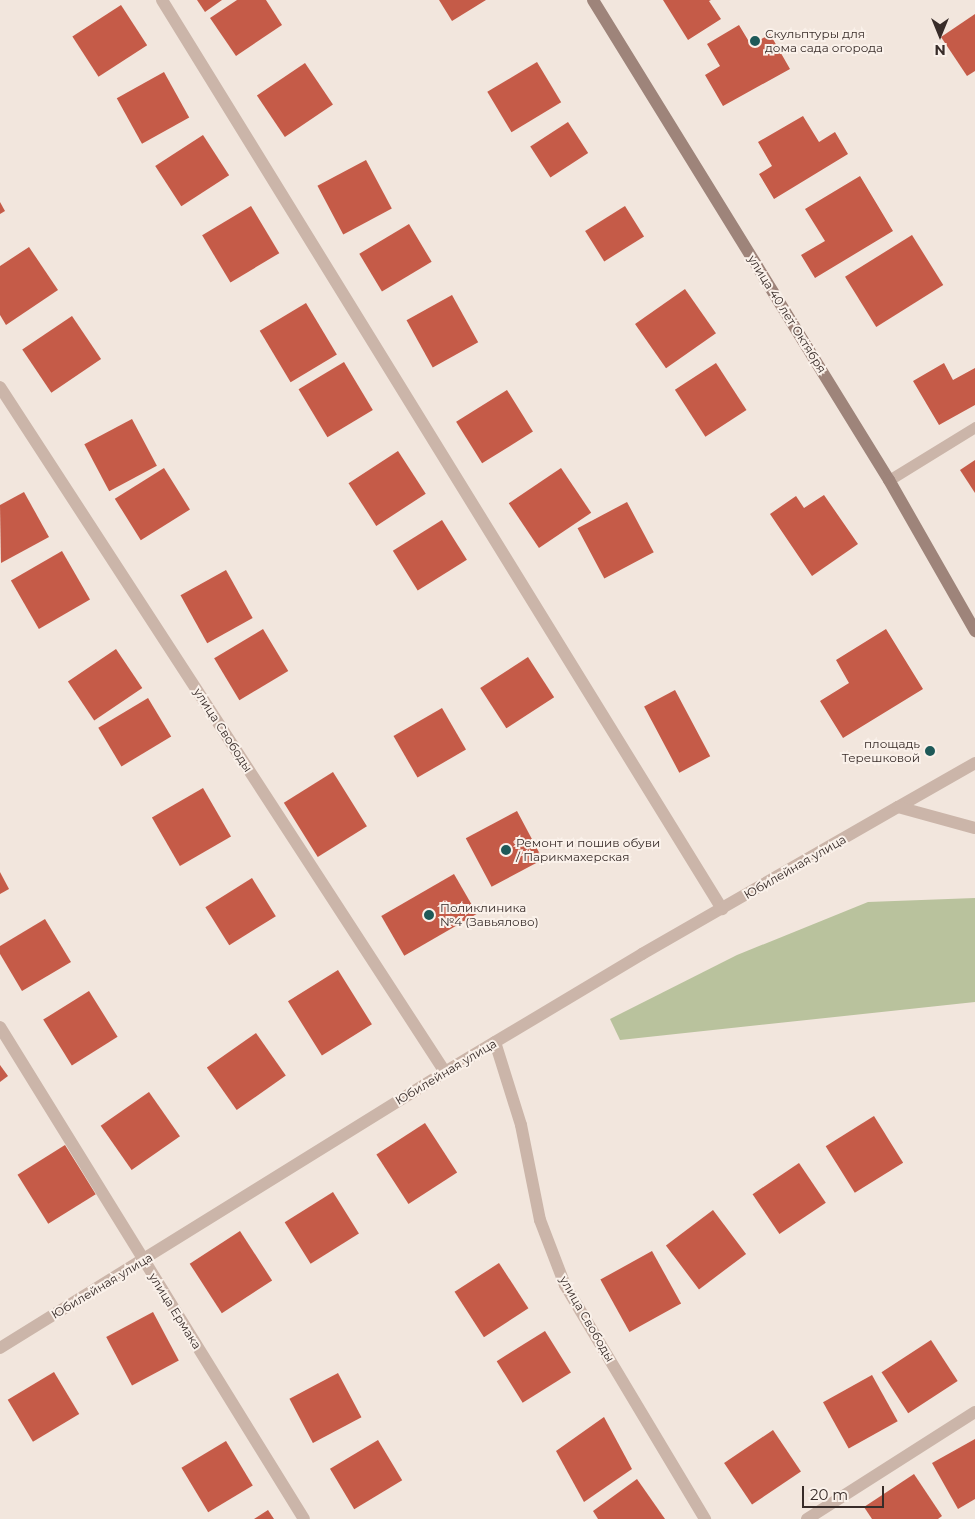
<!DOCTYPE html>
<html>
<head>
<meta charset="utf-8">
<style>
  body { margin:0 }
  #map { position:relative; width:975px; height:1519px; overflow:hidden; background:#f2e6dd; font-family:Montserrat,sans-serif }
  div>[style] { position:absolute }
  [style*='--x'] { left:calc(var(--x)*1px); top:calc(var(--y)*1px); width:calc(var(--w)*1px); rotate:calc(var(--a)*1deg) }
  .green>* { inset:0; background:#b9c29d }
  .building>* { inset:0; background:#c55b48; transform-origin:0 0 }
  .service>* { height:11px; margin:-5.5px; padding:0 5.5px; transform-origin:5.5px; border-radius:5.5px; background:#cbb5a9 }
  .minor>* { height:12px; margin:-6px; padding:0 6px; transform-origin:6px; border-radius:6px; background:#cbb5a9 }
  .secondary>* { height:12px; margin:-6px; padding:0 6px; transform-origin:6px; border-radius:6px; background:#9e847a }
  .dots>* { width:14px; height:14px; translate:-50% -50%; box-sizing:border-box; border:2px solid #faf1ea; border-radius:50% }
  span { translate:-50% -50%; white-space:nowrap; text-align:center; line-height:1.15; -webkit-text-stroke:4px #faf1ea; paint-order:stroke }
  .poi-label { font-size:12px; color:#382c29 }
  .left { translate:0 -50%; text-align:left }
  .right { translate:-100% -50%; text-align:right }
  .street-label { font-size:12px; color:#382c29 }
  .north { position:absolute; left:915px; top:10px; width:50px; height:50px; -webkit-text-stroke:4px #faf1ea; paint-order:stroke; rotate:180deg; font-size:14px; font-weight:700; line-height:20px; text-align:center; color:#382c29 }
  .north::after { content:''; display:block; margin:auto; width:18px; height:22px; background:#382c29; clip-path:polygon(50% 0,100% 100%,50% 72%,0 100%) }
  .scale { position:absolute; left:802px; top:1486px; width:82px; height:22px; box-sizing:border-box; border:2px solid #382c29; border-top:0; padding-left:6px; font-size:15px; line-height:18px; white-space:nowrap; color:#382c29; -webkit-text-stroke:4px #faf1ea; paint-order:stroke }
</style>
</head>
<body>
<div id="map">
  <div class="green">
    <i style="clip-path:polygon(975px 898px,975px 1002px,620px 1040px,610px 1019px,737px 955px,868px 902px)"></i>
  </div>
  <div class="building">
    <i style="clip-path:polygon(197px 0,222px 0,205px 12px)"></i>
    <i style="clip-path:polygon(237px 0,266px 0,282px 25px,236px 56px,210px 18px)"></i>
    <i style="clip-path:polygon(439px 0,486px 0,452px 21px)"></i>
    <i style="clip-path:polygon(663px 0,711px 0,709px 1px,721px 19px,688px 40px)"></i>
    <i style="left:121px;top:5px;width:48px;height:58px;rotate:57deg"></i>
    <i style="clip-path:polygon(975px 14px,975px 71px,967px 76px,941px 37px)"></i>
    <i style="clip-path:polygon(739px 25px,751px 45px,770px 34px,790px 69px,723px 106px,705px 75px,720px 66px,707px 44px)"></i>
    <i style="left:537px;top:62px;width:47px;height:58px;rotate:59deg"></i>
    <i style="left:305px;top:63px;width:50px;height:58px;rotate:56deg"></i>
    <i style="left:164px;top:72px;width:52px;height:54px;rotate:61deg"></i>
    <i style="clip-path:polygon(803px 116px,819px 142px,835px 132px,848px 154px,774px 199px,759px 174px,772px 166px,758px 142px)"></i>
    <i style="left:568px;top:122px;width:37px;height:45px;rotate:57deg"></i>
    <i style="left:203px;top:135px;width:48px;height:57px;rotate:57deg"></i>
    <i style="left:366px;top:160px;width:55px;height:55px;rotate:62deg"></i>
    <i style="clip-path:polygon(860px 176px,893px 231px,815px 278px,801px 255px,825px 241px,805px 209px)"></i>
    <i style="clip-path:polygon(0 202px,5px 211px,0 214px)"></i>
    <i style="left:251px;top:206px;width:55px;height:57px;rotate:59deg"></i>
    <i style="left:625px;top:206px;width:36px;height:47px;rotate:58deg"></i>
    <i style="left:409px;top:224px;width:44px;height:58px;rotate:59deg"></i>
    <i style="left:912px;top:235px;width:59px;height:79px;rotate:58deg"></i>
    <i style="clip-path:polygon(29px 247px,58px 290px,6px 325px,0 315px,0 266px)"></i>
    <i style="left:685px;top:289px;width:54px;height:61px;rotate:55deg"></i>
    <i style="left:452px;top:295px;width:54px;height:52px;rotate:61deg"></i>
    <i style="left:306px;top:303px;width:60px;height:54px;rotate:59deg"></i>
    <i style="left:72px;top:316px;width:52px;height:60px;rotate:56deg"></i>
    <i style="left:344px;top:362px;width:56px;height:53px;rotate:59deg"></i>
    <i style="left:716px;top:363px;width:56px;height:49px;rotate:57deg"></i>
    <i style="clip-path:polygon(944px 363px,953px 380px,975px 368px,975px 405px,939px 425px,913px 381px)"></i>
    <i style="left:507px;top:390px;width:49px;height:60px;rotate:58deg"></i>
    <i style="left:132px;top:419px;width:53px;height:54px;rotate:62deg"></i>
    <i style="left:398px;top:451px;width:51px;height:59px;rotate:57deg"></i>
    <i style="clip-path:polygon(975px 460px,975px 493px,960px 470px)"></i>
    <i style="left:164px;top:468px;width:49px;height:58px;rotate:58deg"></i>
    <i style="left:561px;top:468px;width:54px;height:63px;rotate:56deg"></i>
    <i style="clip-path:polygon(24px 492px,49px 537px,1px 563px,0 505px)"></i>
    <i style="clip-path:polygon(824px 495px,858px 544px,812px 576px,770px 514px,796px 496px,804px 508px)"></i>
    <i style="left:627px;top:502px;width:57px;height:56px;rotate:62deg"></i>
    <i style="left:442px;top:520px;width:47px;height:58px;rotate:58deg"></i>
    <i style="left:62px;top:551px;width:56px;height:59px;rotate:60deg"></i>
    <i style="left:226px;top:570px;width:55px;height:52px;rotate:61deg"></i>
    <i style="left:263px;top:629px;width:49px;height:57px;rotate:59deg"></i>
    <i style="clip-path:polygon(886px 629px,923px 689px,843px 738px,820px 701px,849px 683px,836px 660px)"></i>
    <i style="left:116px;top:649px;width:47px;height:58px;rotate:56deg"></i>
    <i style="left:528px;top:657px;width:48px;height:57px;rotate:57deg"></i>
    <i style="left:675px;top:690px;width:75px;height:35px;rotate:62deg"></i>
    <i style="left:148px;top:698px;width:45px;height:58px;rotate:59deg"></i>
    <i style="left:442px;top:708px;width:48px;height:56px;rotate:60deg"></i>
    <i style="left:333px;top:772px;width:64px;height:58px;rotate:58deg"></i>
    <i style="left:203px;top:788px;width:56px;height:59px;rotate:60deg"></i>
    <i style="left:517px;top:811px;width:55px;height:58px;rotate:62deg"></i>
    <i style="clip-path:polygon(0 872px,9px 889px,0 894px)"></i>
    <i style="left:454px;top:874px;width:46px;height:84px;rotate:60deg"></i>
    <i style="left:252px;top:878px;width:45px;height:55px;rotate:58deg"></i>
    <i style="clip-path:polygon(45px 919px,71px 962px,22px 991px,0 954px,0 946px)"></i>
    <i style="left:338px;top:970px;width:64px;height:59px;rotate:58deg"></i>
    <i style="left:89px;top:991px;width:54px;height:54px;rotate:58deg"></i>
    <i style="left:256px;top:1033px;width:52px;height:60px;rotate:55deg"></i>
    <i style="clip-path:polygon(0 1065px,8px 1076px,0 1082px)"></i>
    <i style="left:149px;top:1092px;width:54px;height:59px;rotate:55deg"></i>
    <i style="left:874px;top:1116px;width:55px;height:57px;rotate:58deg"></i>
    <i style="left:425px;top:1123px;width:59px;height:58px;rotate:57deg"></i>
    <i style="left:65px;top:1145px;width:58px;height:56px;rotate:58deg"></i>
    <i style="left:799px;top:1163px;width:48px;height:56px;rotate:56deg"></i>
    <i style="left:333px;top:1192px;width:49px;height:57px;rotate:58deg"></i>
    <i style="left:713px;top:1210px;width:55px;height:59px;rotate:53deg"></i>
    <i style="left:240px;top:1231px;width:59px;height:60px;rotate:57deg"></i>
    <i style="left:652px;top:1251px;width:60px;height:59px;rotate:61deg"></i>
    <i style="left:499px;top:1263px;width:54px;height:53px;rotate:57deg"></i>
    <i style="left:153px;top:1312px;width:55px;height:53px;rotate:62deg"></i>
    <i style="left:545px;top:1331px;width:49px;height:57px;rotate:58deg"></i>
    <i style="left:931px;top:1340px;width:49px;height:59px;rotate:57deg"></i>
    <i style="left:54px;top:1372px;width:49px;height:54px;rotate:59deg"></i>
    <i style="left:338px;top:1373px;width:50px;height:55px;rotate:62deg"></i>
    <i style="left:872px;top:1375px;width:53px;height:56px;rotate:61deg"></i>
    <i style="clip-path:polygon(604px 1417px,632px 1469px,584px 1502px,556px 1451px)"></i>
    <i style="left:773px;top:1430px;width:50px;height:59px;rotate:56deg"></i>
    <i style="clip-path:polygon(975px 1439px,975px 1499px,958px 1509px,932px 1463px)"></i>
    <i style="left:378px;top:1440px;width:47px;height:56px;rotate:59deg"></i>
    <i style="left:226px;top:1441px;width:52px;height:52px;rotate:59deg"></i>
    <i style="clip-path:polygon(914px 1474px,942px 1516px,938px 1519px,872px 1519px,864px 1507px)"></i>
    <i style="clip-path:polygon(637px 1479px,665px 1519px,598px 1519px,593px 1511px)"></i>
    <i style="clip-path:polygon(268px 1510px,274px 1519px,254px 1519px)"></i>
  </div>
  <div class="service">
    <i style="--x:889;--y:480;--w:101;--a:-31.6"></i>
  </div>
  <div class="minor">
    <i style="--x:162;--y:0;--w:1068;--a:58.36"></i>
    <i style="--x:0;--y:387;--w:817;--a:56.99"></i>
    <i style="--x:898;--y:807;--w:89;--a:-29.7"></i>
    <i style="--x:0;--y:1027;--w:578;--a:58.29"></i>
    <i style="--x:495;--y:1042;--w:87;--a:72.6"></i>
    <i style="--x:521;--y:1125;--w:97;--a:78.7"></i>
    <i style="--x:540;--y:1220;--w:70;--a:69"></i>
    <i style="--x:565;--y:1285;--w:273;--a:59.1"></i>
    <i style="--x:0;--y:1348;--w:524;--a:-31.81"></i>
    <i style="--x:445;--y:1072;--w:230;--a:-30.9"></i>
    <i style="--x:642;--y:954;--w:295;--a:-29.9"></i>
    <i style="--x:898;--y:807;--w:80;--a:15.3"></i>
    <i style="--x:807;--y:1519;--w:199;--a:-32.5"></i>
  </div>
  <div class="secondary">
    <i style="--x:593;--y:0;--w:564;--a:58.34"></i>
    <i style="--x:889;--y:480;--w:174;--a:60.3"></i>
  </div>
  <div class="dots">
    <i style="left:755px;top:41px;background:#1e5958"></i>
    <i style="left:930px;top:751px;background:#1e5958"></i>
    <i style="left:506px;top:850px;background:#1e5958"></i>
    <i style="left:429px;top:915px;background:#1e5958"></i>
  </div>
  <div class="poi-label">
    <span class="left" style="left:765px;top:41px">Скульптуры для<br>дома сада огорода</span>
    <span class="right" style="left:920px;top:751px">площадь<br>Терешковой</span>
    <span class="left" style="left:516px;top:850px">Ремонт и пошив обуви<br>/ Парикмахерская</span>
    <span class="left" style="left:440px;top:915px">Поликлиника<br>№4 (Завьялово)</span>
  </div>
  <div class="street-label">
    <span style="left:787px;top:314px;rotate:58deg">улица 40 лет Октября</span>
    <span style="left:223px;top:730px;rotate:57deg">улица Свободы</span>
    <span style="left:795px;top:867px;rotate:-30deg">Юбилейная улица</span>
    <span style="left:446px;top:1072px;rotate:-31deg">Юбилейная улица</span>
    <span style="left:102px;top:1286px;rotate:-31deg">Юбилейная улица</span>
    <span style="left:175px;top:1311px;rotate:58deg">улица Ермака</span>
    <span style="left:587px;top:1319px;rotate:60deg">улица Свободы</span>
  </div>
  <div class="north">N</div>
  <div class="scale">20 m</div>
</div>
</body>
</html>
